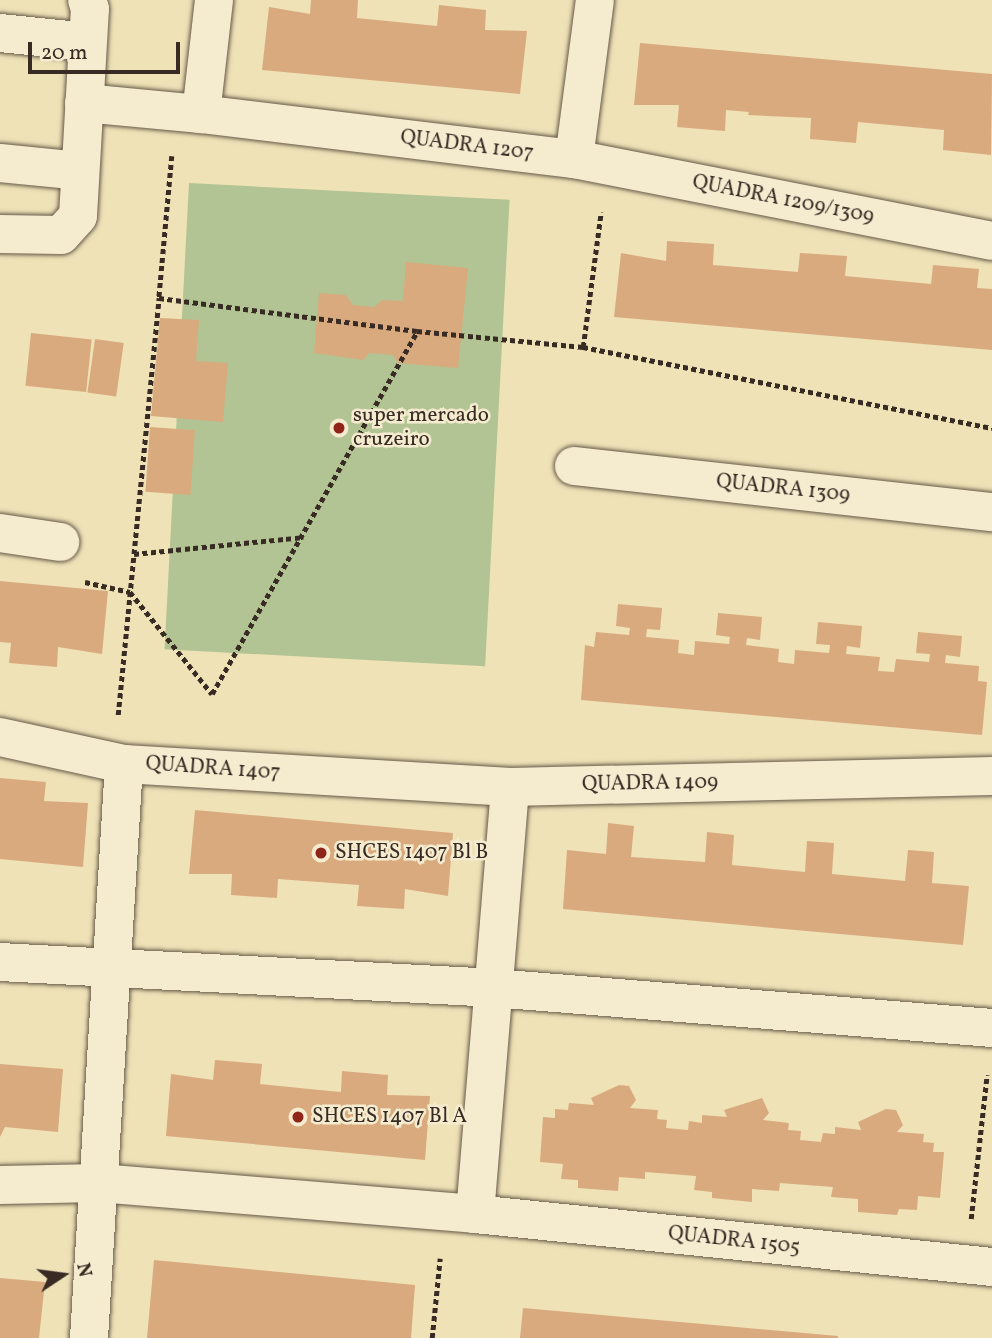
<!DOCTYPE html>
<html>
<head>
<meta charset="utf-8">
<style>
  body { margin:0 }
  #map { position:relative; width:992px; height:1338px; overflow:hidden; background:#efe2b7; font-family:Vollkorn,serif }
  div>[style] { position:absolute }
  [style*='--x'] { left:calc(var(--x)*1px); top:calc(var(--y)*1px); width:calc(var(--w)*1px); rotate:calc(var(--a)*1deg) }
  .green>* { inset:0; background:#b2c494; transform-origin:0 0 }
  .building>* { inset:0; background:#d9aa7e; transform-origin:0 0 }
  .path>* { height:4.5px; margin-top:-2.25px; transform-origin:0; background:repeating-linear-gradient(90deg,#382b24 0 5px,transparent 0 8.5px) }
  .roads { filter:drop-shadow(0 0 2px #665949) drop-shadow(0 0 2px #665949) }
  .minor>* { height:38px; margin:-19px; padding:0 19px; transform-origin:19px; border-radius:19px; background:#f5ecd0 }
  .dots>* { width:19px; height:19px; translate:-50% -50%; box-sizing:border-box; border:4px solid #f5ecd0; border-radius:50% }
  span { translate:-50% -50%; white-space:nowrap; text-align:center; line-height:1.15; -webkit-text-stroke:5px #f5ecd0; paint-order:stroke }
  .street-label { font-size:21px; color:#382b24 }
  .poi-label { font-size:21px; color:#382b24 }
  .left { translate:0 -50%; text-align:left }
  .north { position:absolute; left:28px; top:1240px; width:70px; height:70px; -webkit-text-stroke:5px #f5ecd0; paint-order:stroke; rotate:77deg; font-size:19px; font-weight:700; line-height:28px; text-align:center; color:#382b24 }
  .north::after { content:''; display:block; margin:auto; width:24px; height:32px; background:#382b24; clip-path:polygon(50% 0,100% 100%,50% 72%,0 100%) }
  .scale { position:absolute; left:28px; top:42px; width:152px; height:32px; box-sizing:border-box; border:4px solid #382b24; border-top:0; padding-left:9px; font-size:21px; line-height:24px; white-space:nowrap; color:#382b24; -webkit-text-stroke:5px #f5ecd0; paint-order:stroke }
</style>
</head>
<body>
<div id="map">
  <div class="green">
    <i style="left:189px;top:183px;width:321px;height:467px;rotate:3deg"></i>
  </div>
  <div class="building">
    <i style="clip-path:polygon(311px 0,358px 0,357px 18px,437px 26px,439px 5px,486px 10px,485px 30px,527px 31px,520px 94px,262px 70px,269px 7px,310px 14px)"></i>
    <i style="clip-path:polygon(640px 43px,992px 74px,991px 155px,943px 150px,944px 130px,858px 122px,856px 143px,810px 139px,811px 118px,748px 115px,749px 112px,726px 110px,725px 131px,677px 127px,679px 105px,634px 105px)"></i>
    <i style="clip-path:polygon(667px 241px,714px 244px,713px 265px,798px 272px,800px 253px,847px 256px,845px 276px,931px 284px,933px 265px,979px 269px,977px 288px,992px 289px,992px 350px,614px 317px,621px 253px,666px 261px)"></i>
    <i style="clip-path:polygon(406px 262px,468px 268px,458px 368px,398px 363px,393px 355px,369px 353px,363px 360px,314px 353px,319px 293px,346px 295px,353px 305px,374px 307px,382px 300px,403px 301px)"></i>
    <i style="clip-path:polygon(160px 318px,199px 320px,196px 361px,228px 363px,223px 422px,151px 416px)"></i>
    <i style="left:31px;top:333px;width:61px;height:53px;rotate:6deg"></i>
    <i style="left:95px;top:339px;width:29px;height:54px;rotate:8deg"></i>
    <i style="left:150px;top:427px;width:45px;height:65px;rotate:4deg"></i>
    <i style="clip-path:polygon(0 581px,108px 591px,102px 654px,58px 647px,57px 667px,9px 663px,11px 643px,0 642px)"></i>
    <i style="clip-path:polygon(618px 604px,662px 608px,660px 630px,647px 629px,646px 637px,679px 640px,678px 653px,694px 655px,695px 641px,729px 644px,730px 637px,716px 635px,718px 613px,762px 617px,760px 640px,747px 638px,746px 645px,779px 649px,778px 662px,794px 664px,795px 650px,829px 653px,830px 645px,816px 644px,818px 622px,862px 626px,860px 648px,847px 646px,846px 654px,880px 657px,878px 671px,894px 672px,896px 659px,929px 662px,930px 654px,916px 653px,918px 632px,962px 636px,960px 657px,946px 655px,945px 663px,979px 666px,978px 681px,987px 682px,982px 735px,581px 700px,585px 645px,594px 647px,596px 632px,629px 635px,630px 628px,616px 626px)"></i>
    <i style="clip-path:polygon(0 778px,46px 782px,44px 801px,88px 803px,83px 867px,0 859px)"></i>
    <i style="clip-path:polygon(195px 810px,453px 833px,448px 896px,405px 889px,404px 909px,357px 906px,359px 885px,278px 879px,277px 898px,231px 895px,232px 874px,189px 874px)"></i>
    <i style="clip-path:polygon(608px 823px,634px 826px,631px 857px,705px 862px,707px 832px,734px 835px,732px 865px,805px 872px,807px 841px,834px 843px,832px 874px,905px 881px,908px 850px,934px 852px,932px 883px,969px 886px,963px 945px,563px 909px,567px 850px,606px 854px)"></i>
    <i style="clip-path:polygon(215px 1060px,262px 1064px,260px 1084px,319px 1090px,341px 1092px,342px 1071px,388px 1075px,387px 1095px,430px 1096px,425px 1160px,166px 1136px,171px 1074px,213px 1080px)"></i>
    <i style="clip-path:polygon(0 1064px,63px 1069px,58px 1132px,5px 1127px,0 1137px)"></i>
    <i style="clip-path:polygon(619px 1085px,629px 1086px,636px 1100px,630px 1108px,658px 1110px,657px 1119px,667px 1120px,666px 1128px,688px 1130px,689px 1121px,702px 1123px,702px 1115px,727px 1117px,724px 1110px,762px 1098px,769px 1113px,763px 1120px,789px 1123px,788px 1130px,801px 1131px,800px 1140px,821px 1142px,823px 1133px,835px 1134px,835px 1127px,861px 1130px,858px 1122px,886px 1109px,896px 1110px,903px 1125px,897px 1132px,924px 1134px,923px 1142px,934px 1143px,933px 1152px,944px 1152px,940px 1198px,918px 1196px,917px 1210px,899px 1209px,897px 1215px,858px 1212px,858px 1199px,831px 1197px,833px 1187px,780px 1183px,779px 1191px,752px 1189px,752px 1202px,712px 1198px,712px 1192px,694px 1190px,696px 1176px,645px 1172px,645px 1179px,619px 1177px,618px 1191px,578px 1188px,578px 1180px,561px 1179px,563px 1164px,540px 1162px,543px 1117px,555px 1118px,555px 1109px,568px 1110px,569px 1103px,594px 1105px,591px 1098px)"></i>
    <i style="clip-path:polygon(154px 1260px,415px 1285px,411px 1338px,147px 1338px)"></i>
    <i style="clip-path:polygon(0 1278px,45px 1282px,39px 1338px,0 1338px)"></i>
    <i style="clip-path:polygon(523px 1308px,838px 1336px,838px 1338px,520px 1338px)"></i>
  </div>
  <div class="path">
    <i style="--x:172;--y:156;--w:143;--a:95.2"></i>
    <i style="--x:159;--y:298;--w:260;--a:7.3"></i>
    <i style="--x:417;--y:331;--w:167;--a:5.5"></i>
    <i style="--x:583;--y:347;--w:417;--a:11.2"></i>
    <i style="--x:583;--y:347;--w:136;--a:-82.4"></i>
    <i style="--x:134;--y:554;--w:170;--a:-5.7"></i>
    <i style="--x:85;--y:582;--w:46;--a:12.5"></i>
    <i style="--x:130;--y:592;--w:131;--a:51.2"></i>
    <i style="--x:212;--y:694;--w:417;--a:-60.5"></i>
    <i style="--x:118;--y:715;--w:419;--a:-84.4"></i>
    <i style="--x:971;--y:1219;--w:145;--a:-83.7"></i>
    <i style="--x:432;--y:1338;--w:80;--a:-84.3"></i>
  </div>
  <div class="roads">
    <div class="minor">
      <i style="--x:214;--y:0;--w:115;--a:96.5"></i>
      <i style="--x:201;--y:114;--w:376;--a:6.9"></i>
      <i style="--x:574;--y:159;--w:426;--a:11.1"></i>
      <i style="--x:0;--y:33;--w:88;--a:5.8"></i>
      <i style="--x:84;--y:103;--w:118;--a:5.4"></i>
      <i style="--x:574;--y:159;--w:160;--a:-82.5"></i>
      <i style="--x:0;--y:163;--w:80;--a:5.7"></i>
      <i style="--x:0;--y:234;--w:61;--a:0.9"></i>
      <i style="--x:61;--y:235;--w:25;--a:-48"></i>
      <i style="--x:78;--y:216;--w:207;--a:-86.7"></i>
      <i style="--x:90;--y:9;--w:9;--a:-108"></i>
      <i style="--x:574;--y:466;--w:421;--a:6.3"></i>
      <i style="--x:0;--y:533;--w:61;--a:8.5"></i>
      <i style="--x:0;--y:737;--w:127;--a:12.3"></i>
      <i style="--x:124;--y:764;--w:387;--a:3.4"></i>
      <i style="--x:510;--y:787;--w:482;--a:-1.3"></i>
      <i style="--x:0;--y:962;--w:494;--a:3"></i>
      <i style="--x:493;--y:988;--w:501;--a:4.58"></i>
      <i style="--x:0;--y:1185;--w:99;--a:-1.2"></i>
      <i style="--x:99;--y:1183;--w:377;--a:4.7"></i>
      <i style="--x:475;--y:1214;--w:520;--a:5.85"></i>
      <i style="--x:475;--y:1214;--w:428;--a:-85.3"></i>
      <i style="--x:89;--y:1338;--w:575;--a:-86.51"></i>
    </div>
  </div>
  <div class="dots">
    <i style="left:339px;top:428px;background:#8f2418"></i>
    <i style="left:321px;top:853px;background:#8f2418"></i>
    <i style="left:298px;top:1117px;background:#8f2418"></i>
  </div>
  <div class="street-label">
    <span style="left:467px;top:146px;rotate:7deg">QUADRA 1207</span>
    <span style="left:783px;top:200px;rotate:11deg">QUADRA 1209/1309</span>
    <span style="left:783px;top:489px;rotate:6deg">QUADRA 1309</span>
    <span style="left:213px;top:769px;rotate:4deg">QUADRA 1407</span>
    <span style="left:650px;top:784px;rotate:-1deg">QUADRA 1409</span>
    <span style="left:734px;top:1241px;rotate:6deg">QUADRA 1505</span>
  </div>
  <div class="poi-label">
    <span class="left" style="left:353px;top:428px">super mercado<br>cruzeiro</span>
    <span class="left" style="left:335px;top:853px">SHCES 1407 Bl B</span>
    <span class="left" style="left:312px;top:1117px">SHCES 1407 Bl A</span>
  </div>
  <div class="north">N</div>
  <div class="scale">20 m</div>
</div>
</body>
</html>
